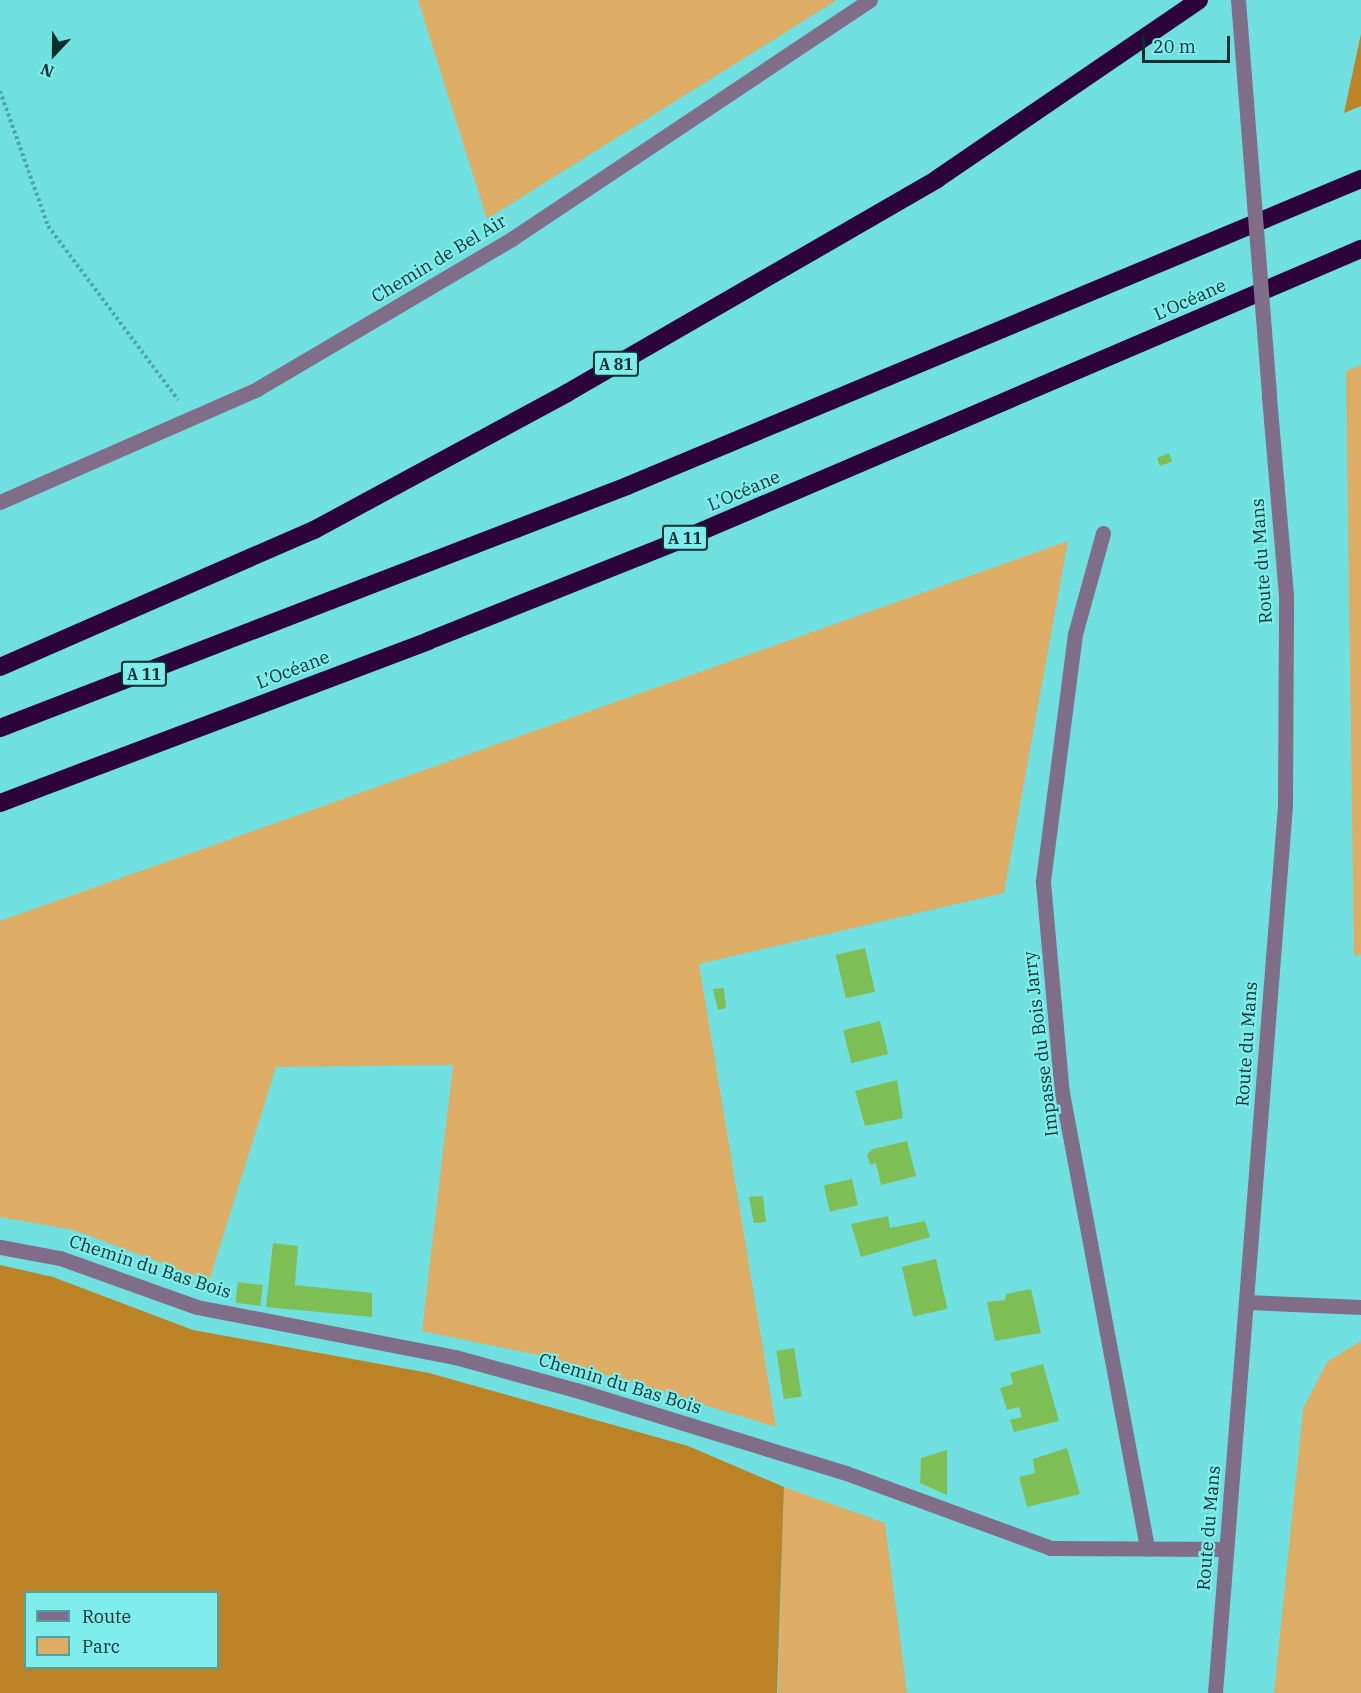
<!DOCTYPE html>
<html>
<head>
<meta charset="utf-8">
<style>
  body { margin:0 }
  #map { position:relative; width:1361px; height:1693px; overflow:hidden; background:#70dfdf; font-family:"IBM Plex Serif",serif }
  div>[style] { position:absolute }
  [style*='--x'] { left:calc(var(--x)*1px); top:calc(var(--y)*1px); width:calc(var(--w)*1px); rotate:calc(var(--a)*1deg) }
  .green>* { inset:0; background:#ddac65 }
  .forest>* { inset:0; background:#bb8326 }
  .building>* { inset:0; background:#7ebf55; transform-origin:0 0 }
  .path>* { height:4px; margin-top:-2px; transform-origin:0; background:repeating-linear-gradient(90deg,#4fa6a6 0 3px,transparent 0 6px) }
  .minor>* { height:15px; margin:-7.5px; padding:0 7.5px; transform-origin:7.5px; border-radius:7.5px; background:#806d88 }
  .highway>* { height:18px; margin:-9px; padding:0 9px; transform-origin:9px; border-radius:9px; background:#2c033b }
  .minor-bridge>* { height:15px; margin:-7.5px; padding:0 7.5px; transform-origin:7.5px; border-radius:7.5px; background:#806d88 }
  span { translate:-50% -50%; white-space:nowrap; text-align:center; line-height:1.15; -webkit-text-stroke:4.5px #7eedec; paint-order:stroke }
  .shield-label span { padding:2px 4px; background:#7eedec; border:2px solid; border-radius:4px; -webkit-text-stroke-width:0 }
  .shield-label { font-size:16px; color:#092e2e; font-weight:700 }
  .street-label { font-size:18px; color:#092e2e }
  .legend { position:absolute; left:24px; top:1591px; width:195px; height:78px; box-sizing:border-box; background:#7eedec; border:2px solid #4fa1a0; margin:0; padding:8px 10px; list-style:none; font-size:18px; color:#092e2e }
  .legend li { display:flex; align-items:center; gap:12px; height:30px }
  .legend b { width:30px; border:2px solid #4fa1a0 }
  .north { position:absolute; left:24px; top:24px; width:60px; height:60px; -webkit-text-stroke:4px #7eedec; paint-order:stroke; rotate:202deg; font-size:16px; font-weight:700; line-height:24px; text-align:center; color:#092e2e }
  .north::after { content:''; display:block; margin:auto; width:21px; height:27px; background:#092e2e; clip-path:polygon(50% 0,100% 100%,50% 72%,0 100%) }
  .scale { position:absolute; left:1142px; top:36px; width:88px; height:27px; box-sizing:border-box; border:3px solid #092e2e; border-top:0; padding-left:8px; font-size:18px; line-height:21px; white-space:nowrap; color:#092e2e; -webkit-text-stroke:4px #7eedec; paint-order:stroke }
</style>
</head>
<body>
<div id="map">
  <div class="green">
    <i style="clip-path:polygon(418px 0,837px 0,487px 219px)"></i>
    <i style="clip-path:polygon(1361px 365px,1361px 955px,1354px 956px,1346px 371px)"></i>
    <i style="clip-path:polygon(1068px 541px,1004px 893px,699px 964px,776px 1427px,543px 1356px,422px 1331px,453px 1065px,276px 1067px,209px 1281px,74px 1230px,0 1217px,0 921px)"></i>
    <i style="clip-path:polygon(1361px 1341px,1361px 1693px,1274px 1693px,1303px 1409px,1327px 1362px)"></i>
    <i style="clip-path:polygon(784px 1487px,885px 1523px,907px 1693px,778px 1693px)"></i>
  </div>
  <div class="forest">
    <i style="clip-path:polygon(1361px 34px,1361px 106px,1344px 113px)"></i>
    <i style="clip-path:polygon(evenodd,0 1265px,53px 1277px,193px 1330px,429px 1373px,688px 1446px,784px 1487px,777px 1693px,0 1693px,0 1265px,218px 1592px,218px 1668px,26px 1668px,26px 1592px,218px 1592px)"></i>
  </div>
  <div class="building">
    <i style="left:1169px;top:453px;width:9px;height:13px;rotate:69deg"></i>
    <i style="left:865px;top:948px;width:45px;height:30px;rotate:77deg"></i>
    <i style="clip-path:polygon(724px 988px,726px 1008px,718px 1010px,713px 989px)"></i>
    <i style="left:880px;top:1021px;width:34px;height:38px;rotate:76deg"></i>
    <i style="clip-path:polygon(897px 1080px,903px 1118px,865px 1126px,855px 1091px)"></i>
    <i style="clip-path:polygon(907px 1141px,916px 1176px,881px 1185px,876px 1163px,870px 1165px,867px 1154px,873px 1149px)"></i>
    <i style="left:852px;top:1179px;width:27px;height:29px;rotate:77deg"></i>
    <i style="clip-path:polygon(763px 1196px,766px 1222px,754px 1223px,749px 1197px)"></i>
    <i style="clip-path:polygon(888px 1216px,890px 1228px,925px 1221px,930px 1237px,861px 1257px,851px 1224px)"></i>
    <i style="clip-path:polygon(273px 1243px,298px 1246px,295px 1285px,372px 1293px,372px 1317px,266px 1307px)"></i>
    <i style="left:936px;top:1259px;width:51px;height:35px;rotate:77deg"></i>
    <i style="left:238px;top:1282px;width:25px;height:21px;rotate:7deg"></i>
    <i style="clip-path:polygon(1031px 1289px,1041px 1333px,995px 1341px,987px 1302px,1005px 1300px,1006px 1294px)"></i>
    <i style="left:794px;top:1348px;width:49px;height:18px;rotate:81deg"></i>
    <i style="clip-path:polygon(1043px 1364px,1059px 1421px,1014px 1432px,1010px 1420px,1022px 1417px,1019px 1407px,1007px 1410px,1000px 1388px,1013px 1384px,1010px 1373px)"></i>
    <i style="clip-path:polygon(1067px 1448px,1080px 1494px,1027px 1507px,1019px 1477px,1035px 1473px,1033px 1459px)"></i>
    <i style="clip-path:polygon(947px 1450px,947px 1495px,920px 1483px,921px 1458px)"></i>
  </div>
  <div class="path">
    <i style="--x:0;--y:91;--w:143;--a:70.4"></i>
    <i style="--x:48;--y:226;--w:217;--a:53.2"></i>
  </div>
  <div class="minor">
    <i style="--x:0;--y:502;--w:281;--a:-23.7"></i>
    <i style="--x:257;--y:389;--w:297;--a:-30.5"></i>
    <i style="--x:513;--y:238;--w:429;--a:-33.7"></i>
    <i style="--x:1103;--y:533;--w:105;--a:105.5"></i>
    <i style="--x:1075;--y:634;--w:250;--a:97.4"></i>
    <i style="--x:1043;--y:882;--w:212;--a:84.9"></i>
    <i style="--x:1062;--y:1093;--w:463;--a:79.4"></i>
    <i style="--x:0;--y:1247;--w:61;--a:10.4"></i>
    <i style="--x:60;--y:1258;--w:145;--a:19.7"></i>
    <i style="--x:197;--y:1307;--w:263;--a:11"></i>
    <i style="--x:455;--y:1357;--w:125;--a:15.3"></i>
    <i style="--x:576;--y:1390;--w:282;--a:17.1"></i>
    <i style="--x:846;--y:1473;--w:218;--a:20.1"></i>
    <i style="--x:1051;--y:1548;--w:175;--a:0.3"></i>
    <i style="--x:1247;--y:1302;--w:114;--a:2.5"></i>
    <i style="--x:1215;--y:1693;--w:891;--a:-85.49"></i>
    <i style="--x:1285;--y:805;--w:210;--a:-89.7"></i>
    <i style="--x:1286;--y:595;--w:199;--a:-94.9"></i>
  </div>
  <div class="highway">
    <i style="--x:0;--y:667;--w:343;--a:-23.6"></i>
    <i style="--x:314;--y:530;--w:288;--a:-28.4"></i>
    <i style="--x:567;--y:393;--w:427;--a:-30"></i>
    <i style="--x:937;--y:179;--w:317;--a:-34.3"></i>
    <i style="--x:0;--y:728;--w:672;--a:-21.1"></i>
    <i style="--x:627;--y:486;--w:796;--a:-22.7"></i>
    <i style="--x:0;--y:803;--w:458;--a:-20.7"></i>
    <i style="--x:428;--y:641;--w:282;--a:-21.8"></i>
    <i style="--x:690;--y:536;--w:730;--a:-23.16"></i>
  </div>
  <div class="minor-bridge">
    <i style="--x:1238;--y:0;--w:398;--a:85.5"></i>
  </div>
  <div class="shield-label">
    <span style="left:616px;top:364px">A 81</span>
    <span style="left:685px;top:538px">A 11</span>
    <span style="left:144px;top:674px">A 11</span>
  </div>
  <div class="street-label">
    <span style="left:439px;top:259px;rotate:-31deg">Chemin de Bel Air</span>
    <span style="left:1190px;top:300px;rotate:-24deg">L’Océane</span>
    <span style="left:744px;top:491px;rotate:-23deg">L’Océane</span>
    <span style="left:1262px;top:561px;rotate:-94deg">Route du Mans</span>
    <span style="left:293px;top:670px;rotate:-21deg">L’Océane</span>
    <span style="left:1041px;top:1044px;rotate:-97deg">Impasse du Bois Jarry</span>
    <span style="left:1247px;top:1044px;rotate:-86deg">Route du Mans</span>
    <span style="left:150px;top:1267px;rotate:18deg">Chemin du Bas Bois</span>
    <span style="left:620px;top:1384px;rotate:17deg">Chemin du Bas Bois</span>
    <span style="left:1209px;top:1528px;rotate:-85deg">Route du Mans</span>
  </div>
  <ul class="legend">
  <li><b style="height:8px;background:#806d88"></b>Route</li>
  <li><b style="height:16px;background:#ddac65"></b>Parc</li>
  </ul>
  <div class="north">N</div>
  <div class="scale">20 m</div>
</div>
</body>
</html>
